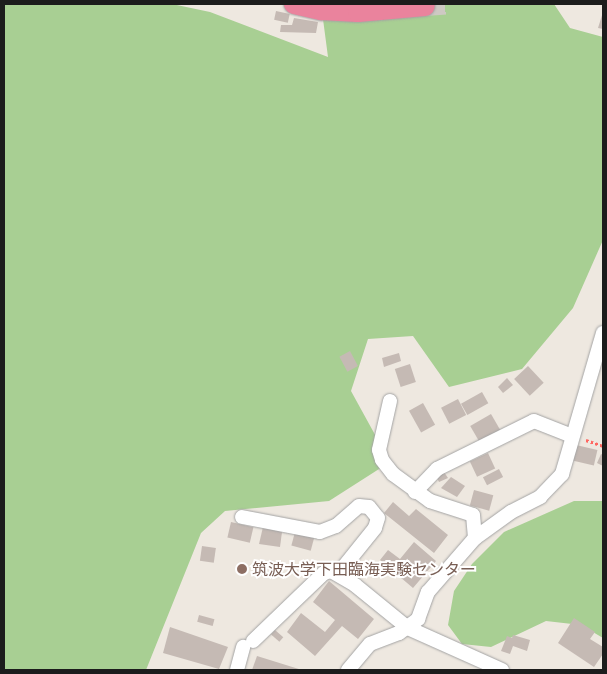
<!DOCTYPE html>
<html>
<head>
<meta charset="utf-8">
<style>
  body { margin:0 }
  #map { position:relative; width:607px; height:674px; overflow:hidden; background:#eee8e0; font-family:Inter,"Noto Sans JP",sans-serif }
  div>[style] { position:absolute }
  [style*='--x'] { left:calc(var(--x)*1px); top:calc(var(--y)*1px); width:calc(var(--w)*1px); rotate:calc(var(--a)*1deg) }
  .forest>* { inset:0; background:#a8cf93 }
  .building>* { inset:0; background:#c5bab4; transform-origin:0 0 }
  .highway-tunnel>* { height:20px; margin-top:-10px; transform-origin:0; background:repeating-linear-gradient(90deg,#cec9c3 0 20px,transparent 0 30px) }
  .path>* { height:2.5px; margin-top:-1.25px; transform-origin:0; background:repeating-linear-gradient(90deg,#ff6660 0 2.5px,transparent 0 5px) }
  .roads { filter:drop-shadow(0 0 1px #a3a3a3) drop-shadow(0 0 1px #a3a3a3) }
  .minor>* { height:14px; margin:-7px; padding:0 7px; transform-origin:7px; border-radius:7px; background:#fff }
  .highway>* { height:20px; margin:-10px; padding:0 10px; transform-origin:10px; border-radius:10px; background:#ea839d }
  .dots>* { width:14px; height:14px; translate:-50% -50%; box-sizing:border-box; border:2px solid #fff; border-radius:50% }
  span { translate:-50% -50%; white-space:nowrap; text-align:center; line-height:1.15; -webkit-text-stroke:4px #fff; paint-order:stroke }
  .education-label { font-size:16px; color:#785e54 }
  .left { translate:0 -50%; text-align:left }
  .frame { position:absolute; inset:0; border:5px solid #1c1c1c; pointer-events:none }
</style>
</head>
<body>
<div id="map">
  <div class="forest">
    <i style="clip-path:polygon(4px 4px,172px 4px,210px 12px,328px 57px,321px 4px,554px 4px,570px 28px,603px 37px,603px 240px,573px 308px,522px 369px,449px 387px,413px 336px,368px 339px,351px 391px,390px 462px,329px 501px,225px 511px,201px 533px,146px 670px,4px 670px)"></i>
    <i style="clip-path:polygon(574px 501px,603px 501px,603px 638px,581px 625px,546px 621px,491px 647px,462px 644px,448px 625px,454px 591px,472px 564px,504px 532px)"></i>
  </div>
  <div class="building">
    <i style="left:276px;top:11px;width:14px;height:9px;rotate:12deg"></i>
    <i style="clip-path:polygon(603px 12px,603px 29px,598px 28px)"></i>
    <i style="clip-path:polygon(294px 18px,318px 22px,316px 33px,280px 32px,281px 25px,292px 25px)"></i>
    <i style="left:350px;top:351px;width:17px;height:12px;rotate:62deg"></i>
    <i style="clip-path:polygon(399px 353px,401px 361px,384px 367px,382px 358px)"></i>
    <i style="left:410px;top:364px;width:19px;height:16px;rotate:72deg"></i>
    <i style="left:528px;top:366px;width:23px;height:19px;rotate:47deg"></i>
    <i style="clip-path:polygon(507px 378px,513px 385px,503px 393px,498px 387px)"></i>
    <i style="left:482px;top:392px;width:13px;height:24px;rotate:61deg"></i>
    <i style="left:458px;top:399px;width:18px;height:19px;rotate:63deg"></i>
    <i style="left:423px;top:403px;width:25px;height:16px;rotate:61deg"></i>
    <i style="left:491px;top:414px;width:22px;height:24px;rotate:60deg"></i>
    <i style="left:576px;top:445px;width:22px;height:16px;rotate:13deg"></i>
    <i style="left:488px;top:453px;width:17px;height:20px;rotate:65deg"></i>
    <i style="clip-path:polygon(601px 454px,603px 455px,603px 466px,597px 463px)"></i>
    <i style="left:499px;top:469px;width:9px;height:18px;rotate:63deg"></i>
    <i style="clip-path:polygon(444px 472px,448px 478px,439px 482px,436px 476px)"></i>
    <i style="clip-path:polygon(451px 477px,465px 486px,457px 497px,441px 488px)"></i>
    <i style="left:474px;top:490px;width:20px;height:16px;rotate:15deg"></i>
    <i style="clip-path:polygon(393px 502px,409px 516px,416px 509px,448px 535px,434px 553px,384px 513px)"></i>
    <i style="left:231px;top:522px;width:23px;height:16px;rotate:13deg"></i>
    <i style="clip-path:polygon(263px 527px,282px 532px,280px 547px,259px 544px)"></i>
    <i style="left:295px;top:532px;width:20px;height:14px;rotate:15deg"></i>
    <i style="clip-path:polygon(414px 542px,436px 561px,413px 588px,380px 560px,388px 550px,400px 559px)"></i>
    <i style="left:202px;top:546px;width:14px;height:15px;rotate:8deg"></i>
    <i style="clip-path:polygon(329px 581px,374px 619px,358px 639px,342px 626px,315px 656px,287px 632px,301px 613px,325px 632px,335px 620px,313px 602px)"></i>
    <i style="left:199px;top:615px;width:16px;height:7px;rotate:15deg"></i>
    <i style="clip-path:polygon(574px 618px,595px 632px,590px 639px,603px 647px,603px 654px,594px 667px,558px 643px)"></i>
    <i style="clip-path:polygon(170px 627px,228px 647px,219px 669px,163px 653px)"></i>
    <i style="left:275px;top:630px;width:11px;height:6px;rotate:41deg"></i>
    <i style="clip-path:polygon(513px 635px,530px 640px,527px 651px,513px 646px,510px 654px,501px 651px,507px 636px,512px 638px)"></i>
    <i style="clip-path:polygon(257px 656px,302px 670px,252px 670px)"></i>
  </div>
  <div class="highway-tunnel">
    <i style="--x:425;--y:6;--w:28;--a:-4"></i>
  </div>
  <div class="path">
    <i style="--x:586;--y:440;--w:18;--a:19"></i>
  </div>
  <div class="roads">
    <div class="minor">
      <i style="--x:390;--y:401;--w:50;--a:102.7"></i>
      <i style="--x:379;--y:450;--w:10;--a:73"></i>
      <i style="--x:382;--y:460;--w:18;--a:52"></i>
      <i style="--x:393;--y:474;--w:46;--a:36.1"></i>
      <i style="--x:430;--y:501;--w:45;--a:18"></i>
      <i style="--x:473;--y:515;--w:23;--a:85"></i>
      <i style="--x:415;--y:492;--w:32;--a:-46"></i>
      <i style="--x:437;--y:469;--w:108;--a:-26.3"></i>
      <i style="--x:534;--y:421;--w:41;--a:21.5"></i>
      <i style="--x:242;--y:517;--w:79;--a:10.9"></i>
      <i style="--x:320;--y:532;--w:17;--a:-21"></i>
      <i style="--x:336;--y:526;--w:30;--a:-41"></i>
      <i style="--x:359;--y:506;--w:10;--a:6"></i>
      <i style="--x:369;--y:507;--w:14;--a:51"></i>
      <i style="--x:378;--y:518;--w:10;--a:107"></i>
      <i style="--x:375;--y:528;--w:59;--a:128.8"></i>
      <i style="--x:253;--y:641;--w:98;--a:-43.8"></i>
      <i style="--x:324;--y:573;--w:7;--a:-16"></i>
      <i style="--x:331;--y:571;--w:28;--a:30"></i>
      <i style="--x:355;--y:585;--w:68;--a:39.1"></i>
      <i style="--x:408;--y:628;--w:103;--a:24.1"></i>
      <i style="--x:237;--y:670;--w:24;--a:-75"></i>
      <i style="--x:348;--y:670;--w:34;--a:-50"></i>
      <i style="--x:370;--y:644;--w:31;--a:-21"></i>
      <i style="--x:399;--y:633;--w:24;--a:-36"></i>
      <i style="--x:418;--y:619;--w:29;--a:-70"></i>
      <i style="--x:428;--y:592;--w:72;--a:-49"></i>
      <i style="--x:475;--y:538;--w:44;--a:-35.8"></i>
      <i style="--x:511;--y:512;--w:33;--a:-27"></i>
      <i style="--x:540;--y:497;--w:32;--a:-46"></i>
      <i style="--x:562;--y:474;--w:147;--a:-73.8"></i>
    </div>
    <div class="highway">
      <i style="--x:294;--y:4;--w:28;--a:13"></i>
      <i style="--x:321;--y:10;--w:37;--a:3"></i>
      <i style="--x:358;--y:12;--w:67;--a:-5.1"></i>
    </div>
  </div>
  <div class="dots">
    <i style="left:242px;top:569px;background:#8d6e63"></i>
  </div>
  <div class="education-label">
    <span class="left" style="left:252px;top:569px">筑波大学下田臨海実験センター</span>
  </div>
  <div class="frame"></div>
</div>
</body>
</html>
